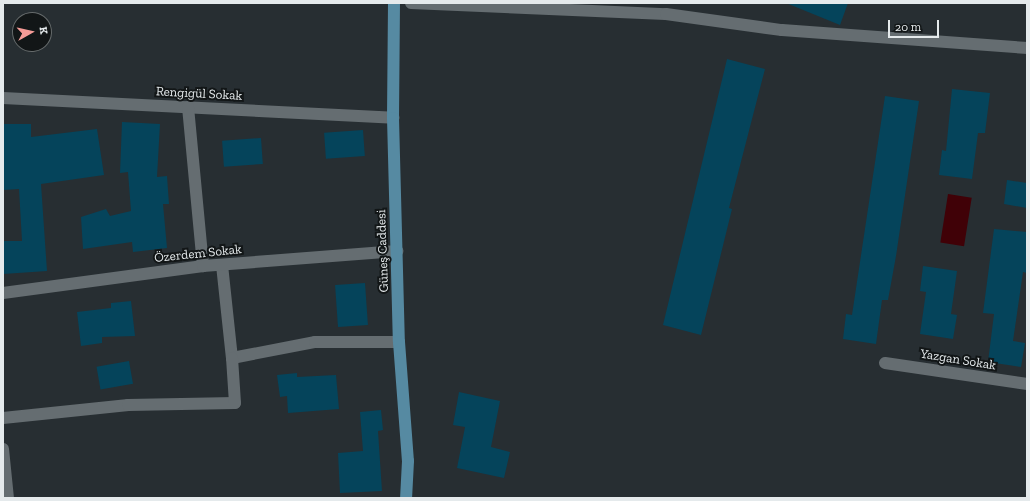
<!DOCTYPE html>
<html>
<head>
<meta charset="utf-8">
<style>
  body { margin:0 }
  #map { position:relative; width:1030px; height:501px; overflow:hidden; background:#272e32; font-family:"Zilla Slab",serif }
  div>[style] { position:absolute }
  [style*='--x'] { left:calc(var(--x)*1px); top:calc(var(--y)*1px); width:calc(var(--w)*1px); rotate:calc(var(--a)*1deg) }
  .water>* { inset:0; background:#400107; transform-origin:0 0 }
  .building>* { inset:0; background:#05445b; transform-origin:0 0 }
  .minor>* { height:12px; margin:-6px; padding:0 6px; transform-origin:6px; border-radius:6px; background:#656d71 }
  .major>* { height:12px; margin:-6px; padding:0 6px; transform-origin:6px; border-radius:6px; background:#568aa2 }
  span { translate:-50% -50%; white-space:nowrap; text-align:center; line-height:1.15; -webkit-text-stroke:4px #121617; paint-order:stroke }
  .street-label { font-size:13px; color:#e5eaec }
  .frame { position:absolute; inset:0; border:4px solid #e5eaec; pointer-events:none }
  .north { position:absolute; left:12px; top:12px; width:40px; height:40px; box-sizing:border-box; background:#121617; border:1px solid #666b6c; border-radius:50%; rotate:82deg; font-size:11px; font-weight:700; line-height:16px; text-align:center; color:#e5eaec }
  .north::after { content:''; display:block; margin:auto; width:14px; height:18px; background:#f59b97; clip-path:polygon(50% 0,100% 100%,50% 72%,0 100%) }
  .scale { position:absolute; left:888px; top:20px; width:51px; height:18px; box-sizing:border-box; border:2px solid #e5eaec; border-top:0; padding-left:5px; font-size:12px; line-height:14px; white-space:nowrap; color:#e5eaec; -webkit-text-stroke:3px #121617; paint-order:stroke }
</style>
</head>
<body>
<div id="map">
  <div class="water">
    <i style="left:948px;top:194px;width:24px;height:49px;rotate:9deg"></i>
  </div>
  <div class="building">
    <i style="clip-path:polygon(786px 3px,848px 3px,840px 25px)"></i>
    <i style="clip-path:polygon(727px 59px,765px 69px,729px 208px,732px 209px,701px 335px,663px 325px)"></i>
    <i style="clip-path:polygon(952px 89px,990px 93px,985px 133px,978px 133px,972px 179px,939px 175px,942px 150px,946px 151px)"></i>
    <i style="clip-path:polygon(885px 96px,919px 101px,896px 256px,888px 300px,882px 300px,876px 344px,843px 339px,846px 314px,852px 315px)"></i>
    <i style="clip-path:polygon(122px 122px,160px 124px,157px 177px,167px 176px,169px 204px,163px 204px,167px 248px,133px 252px,132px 242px,83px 249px,81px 217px,106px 209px,110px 216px,131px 211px,128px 172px,120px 173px)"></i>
    <i style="clip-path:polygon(3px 124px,31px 124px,31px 137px,97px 129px,104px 175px,41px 184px,47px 271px,3px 274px,3px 241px,22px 241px,19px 189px,3px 190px)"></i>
    <i style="left:363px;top:130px;width:26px;height:39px;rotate:86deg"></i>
    <i style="left:261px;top:138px;width:26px;height:39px;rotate:86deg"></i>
    <i style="clip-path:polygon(1007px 180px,1027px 183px,1027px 208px,1004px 204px)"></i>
    <i style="clip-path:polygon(994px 229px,1027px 232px,1027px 273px,1023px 272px,1013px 341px,1025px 343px,1021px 367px,988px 362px,994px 314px,983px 313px)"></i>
    <i style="clip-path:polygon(923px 266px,957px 271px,951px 314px,957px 315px,953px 339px,920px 334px,926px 292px,920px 291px)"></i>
    <i style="left:365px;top:283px;width:42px;height:30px;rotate:86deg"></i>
    <i style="clip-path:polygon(131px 301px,135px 336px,102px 337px,102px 343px,81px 346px,77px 312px,111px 308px,111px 303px)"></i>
    <i style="left:129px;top:361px;width:23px;height:33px;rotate:80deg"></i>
    <i style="clip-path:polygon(297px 373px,297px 377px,336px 375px,339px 409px,288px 413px,287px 396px,280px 397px,277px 375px)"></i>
    <i style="clip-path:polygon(459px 392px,500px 401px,491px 447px,510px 452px,504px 478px,457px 468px,465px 427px,453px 425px)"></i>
    <i style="clip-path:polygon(381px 410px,383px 430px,378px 431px,382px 491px,340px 493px,338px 453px,363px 451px,360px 412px)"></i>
  </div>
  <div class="minor">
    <i style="--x:411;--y:3;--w:255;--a:2.5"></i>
    <i style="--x:666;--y:14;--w:117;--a:7.9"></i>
    <i style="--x:782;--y:30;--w:246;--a:4.2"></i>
    <i style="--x:3;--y:98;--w:391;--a:2.9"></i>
    <i style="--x:188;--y:107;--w:160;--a:84.6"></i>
    <i style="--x:222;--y:265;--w:94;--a:83.9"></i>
    <i style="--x:232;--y:358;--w:85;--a:-10.9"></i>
    <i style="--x:315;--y:342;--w:84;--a:0"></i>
    <i style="--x:3;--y:293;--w:202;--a:-7.7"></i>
    <i style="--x:203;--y:266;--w:195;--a:-4.4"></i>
    <i style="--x:885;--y:363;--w:144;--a:8.4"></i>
    <i style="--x:3;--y:418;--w:126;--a:-5.9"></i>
    <i style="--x:128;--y:405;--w:107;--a:-1.1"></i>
    <i style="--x:235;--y:403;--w:45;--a:-93.8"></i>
    <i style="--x:3;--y:449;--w:49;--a:84.2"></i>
  </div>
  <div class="major">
    <i style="--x:394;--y:3;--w:115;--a:90.5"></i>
    <i style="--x:393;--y:118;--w:224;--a:88.5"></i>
    <i style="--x:399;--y:342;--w:119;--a:85.7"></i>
    <i style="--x:408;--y:461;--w:37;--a:93"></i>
  </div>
  <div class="street-label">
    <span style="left:199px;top:94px;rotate:3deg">Rengigül Sokak</span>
    <span style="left:383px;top:251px;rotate:-92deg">Güneş Caddesi</span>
    <span style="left:198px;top:254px;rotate:-6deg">Özerdem Sokak</span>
    <span style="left:958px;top:360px;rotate:9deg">Yazgan Sokak</span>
  </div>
  <div class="frame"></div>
  <div class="north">K</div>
  <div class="scale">20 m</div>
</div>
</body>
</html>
